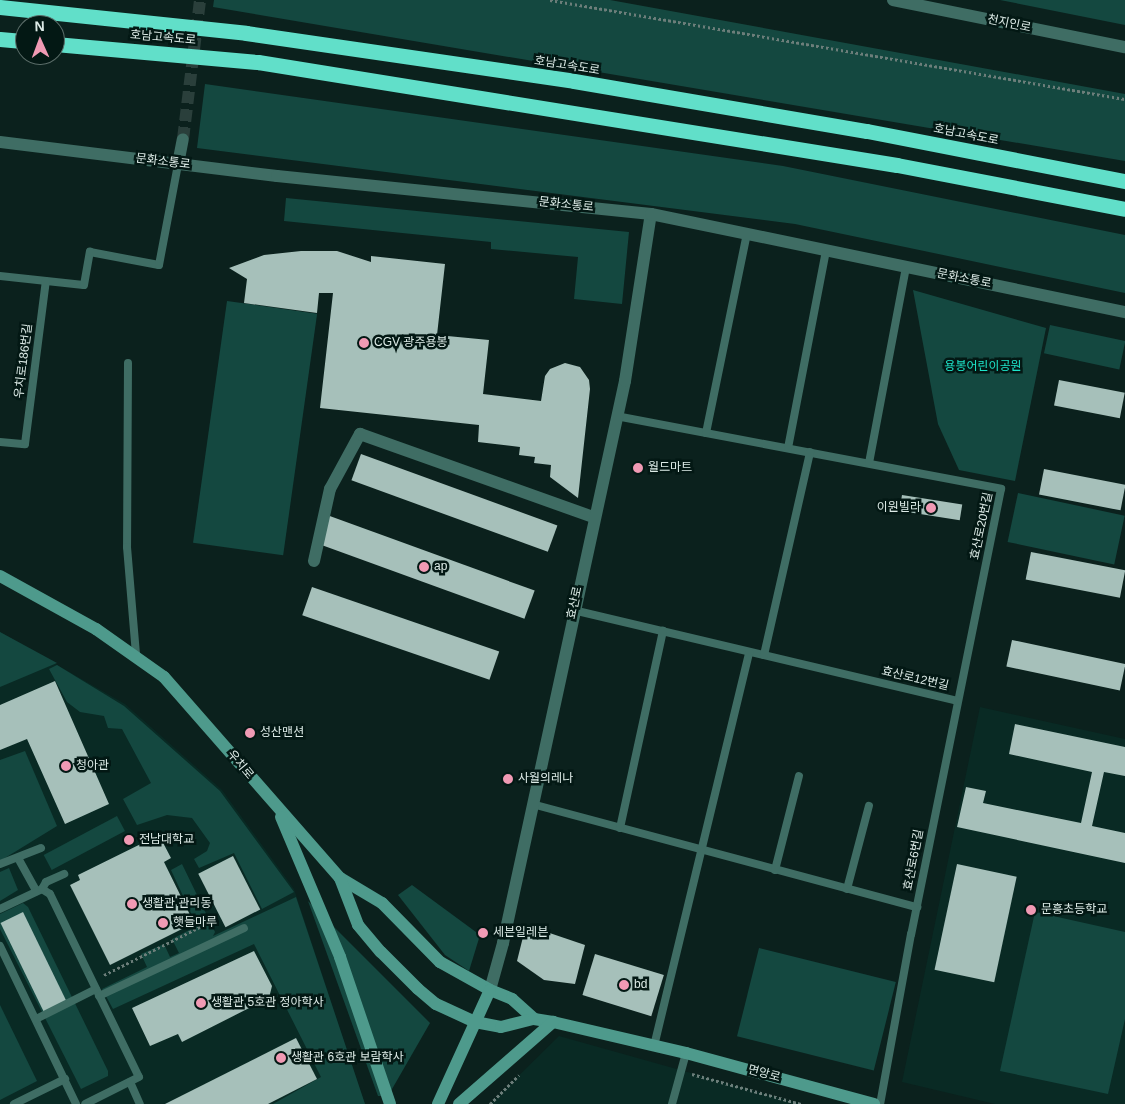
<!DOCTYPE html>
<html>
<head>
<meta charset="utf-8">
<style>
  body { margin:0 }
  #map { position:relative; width:1125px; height:1104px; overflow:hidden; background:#0b211d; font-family:Helvetica,"Noto Sans KR",sans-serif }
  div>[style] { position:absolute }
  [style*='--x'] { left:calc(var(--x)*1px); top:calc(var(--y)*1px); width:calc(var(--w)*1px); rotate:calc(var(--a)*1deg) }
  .built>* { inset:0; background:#092a24 }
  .green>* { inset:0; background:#144840; transform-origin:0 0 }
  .building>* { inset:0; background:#a6c0ba; transform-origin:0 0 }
  .tertiary-tunnel>* { height:12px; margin-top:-6px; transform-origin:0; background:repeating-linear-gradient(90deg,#2a3f3b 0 12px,transparent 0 18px) }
  .path>* { height:3px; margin-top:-1.5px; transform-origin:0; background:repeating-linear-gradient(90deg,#6c7e7a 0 2.5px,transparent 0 5px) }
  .service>* { height:8px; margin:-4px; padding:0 4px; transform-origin:4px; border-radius:4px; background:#3f6d64 }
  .minor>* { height:12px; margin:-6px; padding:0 6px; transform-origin:6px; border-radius:6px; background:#3f6d64 }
  .tertiary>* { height:12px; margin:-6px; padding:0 6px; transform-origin:6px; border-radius:6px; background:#3f6d64 }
  .secondary>* { height:12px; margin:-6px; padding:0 6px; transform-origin:6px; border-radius:6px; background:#4e9a8c }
  .motorway>* { height:15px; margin:-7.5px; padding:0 7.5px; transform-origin:7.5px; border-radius:7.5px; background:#61dfc9 }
  .dots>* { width:14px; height:14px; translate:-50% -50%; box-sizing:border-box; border:2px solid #031814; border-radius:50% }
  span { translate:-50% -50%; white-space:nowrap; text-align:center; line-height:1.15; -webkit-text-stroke:5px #031814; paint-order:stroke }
  .street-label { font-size:12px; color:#ddebe7 }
  .poi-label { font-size:12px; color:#ddebe7 }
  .left { translate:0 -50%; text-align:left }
  .right { translate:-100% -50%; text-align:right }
  .park-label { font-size:12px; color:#1ee5ca }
  .north { position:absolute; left:15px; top:15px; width:50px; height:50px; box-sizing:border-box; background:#031814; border:1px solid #5a6c68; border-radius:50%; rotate:358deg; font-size:14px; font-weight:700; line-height:20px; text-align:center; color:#ddebe7 }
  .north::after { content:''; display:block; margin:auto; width:18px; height:22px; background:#f09ab4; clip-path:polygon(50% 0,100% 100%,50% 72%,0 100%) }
</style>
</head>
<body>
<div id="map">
  <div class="built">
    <i style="clip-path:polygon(0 632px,125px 704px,222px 790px,294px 889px,365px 1104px,0 1104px)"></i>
    <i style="clip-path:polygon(980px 707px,1125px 739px,1125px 1104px,995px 1104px,902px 1082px)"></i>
    <i style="clip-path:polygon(559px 1036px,801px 1104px,490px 1104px)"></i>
  </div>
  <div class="green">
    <i style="clip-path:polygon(214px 0,610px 0,1125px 94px,1125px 161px,213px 7px)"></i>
    <i style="clip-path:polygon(1000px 0,1125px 0,1125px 25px)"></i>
    <i style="clip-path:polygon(205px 84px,783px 166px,1125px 235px,1125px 293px,795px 224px,197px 148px)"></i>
    <i style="clip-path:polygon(286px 198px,629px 232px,622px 304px,574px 299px,578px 257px,491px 249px,491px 242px,284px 221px)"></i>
    <i style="clip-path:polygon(913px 290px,1046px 328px,1015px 481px,959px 470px,938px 424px)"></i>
    <i style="left:227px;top:301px;width:91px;height:244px;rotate:8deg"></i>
    <i style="left:1050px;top:325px;width:77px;height:29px;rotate:12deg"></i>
    <i style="left:1018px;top:493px;width:109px;height:50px;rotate:12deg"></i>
    <i style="clip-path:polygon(0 632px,57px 663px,0 687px)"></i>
    <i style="clip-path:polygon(57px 665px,124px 706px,220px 791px,294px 892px,262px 909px,234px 853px,199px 868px,194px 859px,207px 851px,210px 843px,192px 818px,167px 815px,137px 825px,123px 799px,151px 783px,122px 729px,108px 728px,104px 716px,80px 712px,67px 702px,49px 669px)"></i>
    <i style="clip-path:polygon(25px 751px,57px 826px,0 861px,0 760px)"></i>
    <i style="left:117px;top:816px;width:17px;height:83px;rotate:62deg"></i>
    <i style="clip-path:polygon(182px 864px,215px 932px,213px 936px,296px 897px,365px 1104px,273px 1104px,321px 1077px,254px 944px,113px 1009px,102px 989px,147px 967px,141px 954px,164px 944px,170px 957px,179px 953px,172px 939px,197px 926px,171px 870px)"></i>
    <i style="clip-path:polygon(9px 868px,18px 890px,0 901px,0 872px)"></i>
    <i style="clip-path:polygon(412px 885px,480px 935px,469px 971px,445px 955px,398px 895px)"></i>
    <i style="clip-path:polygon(308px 901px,430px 1023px,388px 1096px,378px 1096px)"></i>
    <i style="clip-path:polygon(23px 903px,28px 907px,108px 1071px,108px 1076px,81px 1089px,0 929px,0 914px)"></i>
    <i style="clip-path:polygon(1035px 912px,1125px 932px,1125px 1019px,1108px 1094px,1000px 1071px)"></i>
    <i style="left:759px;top:948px;width:141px;height:91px;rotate:14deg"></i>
    <i style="clip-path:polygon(0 1005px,37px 1081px,0 1100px)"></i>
  </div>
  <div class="building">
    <i style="clip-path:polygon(301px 251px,337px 251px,371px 262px,371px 256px,445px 264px,437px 335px,489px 340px,483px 394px,541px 401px,545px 376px,550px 369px,565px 363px,580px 367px,589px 380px,590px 389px,578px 498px,550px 477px,551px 465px,534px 463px,535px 457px,519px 455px,520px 447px,478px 442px,479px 425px,320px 408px,333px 293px,319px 293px,317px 313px,244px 303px,247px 279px,229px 268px,264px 255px)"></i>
    <i style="left:1059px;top:380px;width:67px;height:26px;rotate:11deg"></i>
    <i style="left:361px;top:454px;width:209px;height:28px;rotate:20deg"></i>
    <i style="left:1044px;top:469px;width:83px;height:26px;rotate:11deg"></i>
    <i style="left:902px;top:495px;width:61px;height:16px;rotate:9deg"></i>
    <i style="left:327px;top:515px;width:221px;height:30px;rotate:20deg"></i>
    <i style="left:1031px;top:552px;width:96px;height:28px;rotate:11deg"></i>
    <i style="left:312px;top:587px;width:198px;height:30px;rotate:19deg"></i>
    <i style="left:1012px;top:640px;width:116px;height:27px;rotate:12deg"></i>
    <i style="clip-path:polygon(55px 681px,109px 804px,65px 824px,27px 739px,0 750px,0 705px)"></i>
    <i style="clip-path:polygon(1015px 724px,1125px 747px,1125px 776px,1104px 772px,1092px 826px,1125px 833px,1125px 863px,957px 827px,966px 787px,986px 791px,983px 803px,1081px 823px,1092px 772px,1009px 754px)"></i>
    <i style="clip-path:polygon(159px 835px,171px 858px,164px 862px,194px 923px,110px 965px,70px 885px,80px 880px,78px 875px)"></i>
    <i style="left:233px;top:856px;width:60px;height:39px;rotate:63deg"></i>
    <i style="left:957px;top:864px;width:61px;height:108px;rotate:12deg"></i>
    <i style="left:23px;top:912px;width:102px;height:25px;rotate:64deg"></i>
    <i style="clip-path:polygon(526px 925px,585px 945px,575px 984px,544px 980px,517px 961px)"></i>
    <i style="clip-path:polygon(254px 951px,272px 986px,269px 998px,182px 1042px,178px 1034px,150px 1046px,132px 1008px)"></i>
    <i style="left:595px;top:954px;width:72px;height:43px;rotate:17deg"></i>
    <i style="clip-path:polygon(296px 1038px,317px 1079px,268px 1104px,165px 1104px)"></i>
  </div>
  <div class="tertiary-tunnel">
    <i style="--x:183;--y:139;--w:140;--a:-83"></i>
  </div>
  <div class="path">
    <i style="--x:550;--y:0;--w:583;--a:9.77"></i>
    <i style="--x:104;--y:975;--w:125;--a:-26.6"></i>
    <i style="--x:692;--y:1074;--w:113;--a:15.4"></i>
    <i style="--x:490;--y:1104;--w:41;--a:-45"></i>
  </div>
  <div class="service">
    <i style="--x:0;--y:276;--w:84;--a:6.1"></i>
    <i style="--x:84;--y:285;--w:34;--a:-80"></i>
    <i style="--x:90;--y:252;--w:70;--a:10.7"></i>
    <i style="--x:159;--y:265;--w:103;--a:-79.3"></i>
    <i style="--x:128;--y:363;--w:184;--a:90.3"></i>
    <i style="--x:127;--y:547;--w:108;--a:85.2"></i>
    <i style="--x:616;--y:416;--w:392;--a:10.7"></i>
    <i style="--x:1001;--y:489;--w:454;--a:101.4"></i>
    <i style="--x:911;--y:934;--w:173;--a:100.3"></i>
    <i style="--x:706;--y:433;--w:204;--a:-78.4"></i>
    <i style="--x:0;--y:442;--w:25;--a:5"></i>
    <i style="--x:25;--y:444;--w:164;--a:-82.7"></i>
    <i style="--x:788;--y:448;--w:202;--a:-79.1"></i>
    <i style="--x:869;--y:463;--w:198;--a:-79.3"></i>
    <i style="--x:573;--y:610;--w:395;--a:13.3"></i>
    <i style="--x:764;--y:655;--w:208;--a:-77.2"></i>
    <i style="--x:532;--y:804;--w:399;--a:15"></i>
    <i style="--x:620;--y:828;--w:202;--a:-77.7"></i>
    <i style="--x:18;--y:858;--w:38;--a:61"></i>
    <i style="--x:0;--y:864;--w:44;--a:-21.3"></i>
    <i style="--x:775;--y:870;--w:97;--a:-75.7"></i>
    <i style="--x:42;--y:889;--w:9;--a:32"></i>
    <i style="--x:50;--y:894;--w:203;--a:64.1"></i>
    <i style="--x:139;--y:1077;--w:60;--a:153.4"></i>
    <i style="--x:847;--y:889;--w:86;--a:-75.2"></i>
    <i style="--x:0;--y:909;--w:47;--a:-25.5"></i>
    <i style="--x:42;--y:889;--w:8;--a:-60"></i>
    <i style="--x:46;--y:882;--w:20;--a:-24"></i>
    <i style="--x:0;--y:946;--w:175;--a:64.3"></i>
    <i style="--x:99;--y:996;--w:160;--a:-25.1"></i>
    <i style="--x:36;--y:1019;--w:67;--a:-26.6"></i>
    <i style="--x:654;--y:1046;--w:405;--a:-76.4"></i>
    <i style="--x:130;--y:1082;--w:24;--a:66"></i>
    <i style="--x:14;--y:1104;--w:57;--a:-26.1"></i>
    <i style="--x:672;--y:1104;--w:53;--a:-74.6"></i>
  </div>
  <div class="minor">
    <i style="--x:314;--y:561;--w:74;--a:-77.5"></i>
    <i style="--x:330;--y:489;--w:63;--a:-61.4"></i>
    <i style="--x:360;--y:434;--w:247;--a:19.6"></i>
    <i style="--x:490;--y:990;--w:49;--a:-74.5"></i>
    <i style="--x:503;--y:943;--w:575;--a:-77.75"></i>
    <i style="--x:625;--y:381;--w:169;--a:-81.2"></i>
  </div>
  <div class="tertiary">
    <i style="--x:893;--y:0;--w:237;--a:11.5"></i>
    <i style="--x:0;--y:142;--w:279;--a:7"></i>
    <i style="--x:277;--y:176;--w:376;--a:5.8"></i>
    <i style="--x:651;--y:214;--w:484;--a:11.7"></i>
    <i style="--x:178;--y:164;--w:25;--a:-79"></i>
  </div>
  <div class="secondary">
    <i style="--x:0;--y:576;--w:110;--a:28.9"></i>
    <i style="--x:96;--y:629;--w:83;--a:35.2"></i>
    <i style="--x:164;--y:677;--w:267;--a:48.8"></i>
    <i style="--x:340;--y:878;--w:49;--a:30.8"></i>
    <i style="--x:382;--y:903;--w:83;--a:45.5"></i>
    <i style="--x:440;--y:962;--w:57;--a:29.2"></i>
    <i style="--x:490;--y:990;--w:24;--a:22"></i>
    <i style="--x:512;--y:999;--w:30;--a:42"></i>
    <i style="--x:281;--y:817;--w:152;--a:67.1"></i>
    <i style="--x:340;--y:957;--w:155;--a:71.2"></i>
    <i style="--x:340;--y:878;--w:50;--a:69"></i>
    <i style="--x:358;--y:925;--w:35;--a:50"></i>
    <i style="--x:381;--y:952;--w:52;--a:45"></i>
    <i style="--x:418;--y:989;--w:23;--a:40"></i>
    <i style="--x:436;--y:1004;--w:43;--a:24.8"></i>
    <i style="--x:475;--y:1022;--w:26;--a:11"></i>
    <i style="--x:501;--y:1027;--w:34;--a:-14"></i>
    <i style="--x:534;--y:1019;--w:19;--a:9"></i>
    <i style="--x:553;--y:1022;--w:137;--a:13.1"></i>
    <i style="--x:686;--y:1053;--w:195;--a:15.2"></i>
    <i style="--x:438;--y:1104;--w:125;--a:-65.5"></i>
    <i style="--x:459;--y:1104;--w:125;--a:-41.1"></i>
  </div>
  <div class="motorway">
    <i style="--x:0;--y:7;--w:247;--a:6"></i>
    <i style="--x:246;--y:33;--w:331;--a:8.3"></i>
    <i style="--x:574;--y:81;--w:297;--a:9.7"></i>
    <i style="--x:867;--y:131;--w:263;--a:11"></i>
    <i style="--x:0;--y:39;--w:25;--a:5"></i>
    <i style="--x:55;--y:44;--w:204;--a:5.1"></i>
    <i style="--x:258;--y:62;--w:647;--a:9.16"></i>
    <i style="--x:897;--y:165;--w:232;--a:10.9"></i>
  </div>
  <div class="dots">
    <i style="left:364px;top:343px;background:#f09ab4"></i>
    <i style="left:638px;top:468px;background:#f09ab4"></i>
    <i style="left:931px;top:508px;background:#f09ab4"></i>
    <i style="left:424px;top:567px;background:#f09ab4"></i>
    <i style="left:250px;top:733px;background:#f09ab4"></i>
    <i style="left:66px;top:766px;background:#f09ab4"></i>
    <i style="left:508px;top:779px;background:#f09ab4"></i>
    <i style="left:129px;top:840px;background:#f09ab4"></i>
    <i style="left:132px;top:904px;background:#f09ab4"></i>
    <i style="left:1031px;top:910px;background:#f09ab4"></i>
    <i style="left:163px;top:923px;background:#f09ab4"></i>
    <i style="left:483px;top:933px;background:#f09ab4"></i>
    <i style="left:624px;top:985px;background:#f09ab4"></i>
    <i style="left:201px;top:1003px;background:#f09ab4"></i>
    <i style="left:281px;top:1058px;background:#f09ab4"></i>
  </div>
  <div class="street-label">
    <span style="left:1009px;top:24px;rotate:12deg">천지인로</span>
    <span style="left:163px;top:38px;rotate:5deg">호남고속도로</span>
    <span style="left:567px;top:66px;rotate:9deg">호남고속도로</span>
    <span style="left:966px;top:135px;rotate:11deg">호남고속도로</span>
    <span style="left:163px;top:162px;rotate:7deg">문화소통로</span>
    <span style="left:566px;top:205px;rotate:6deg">문화소통로</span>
    <span style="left:964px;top:279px;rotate:11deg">문화소통로</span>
    <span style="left:24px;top:361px;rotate:-83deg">우치로186번길</span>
    <span style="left:982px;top:526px;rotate:-78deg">효산로20번길</span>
    <span style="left:575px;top:603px;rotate:-78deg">효산로</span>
    <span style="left:915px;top:679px;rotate:13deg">효산로12번길</span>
    <span style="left:240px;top:765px;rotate:50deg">우치로</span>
    <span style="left:914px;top:860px;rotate:-79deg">효산로6번길</span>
    <span style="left:764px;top:1074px;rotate:15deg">면앙로</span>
  </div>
  <div class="poi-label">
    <span class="left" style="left:374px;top:343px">CGV 광주용봉</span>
    <span class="left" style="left:648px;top:468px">월드마트</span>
    <span class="right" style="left:921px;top:508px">이원빌라</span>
    <span class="left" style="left:434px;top:567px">ap</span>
    <span class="left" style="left:260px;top:733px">성산맨션</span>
    <span class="left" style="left:76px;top:766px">청아관</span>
    <span class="left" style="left:518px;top:779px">사월의레나</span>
    <span class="left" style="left:139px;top:840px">전남대학교</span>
    <span class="left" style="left:142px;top:904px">생활관 관리동</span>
    <span class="left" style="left:1041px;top:910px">문흥초등학교</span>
    <span class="left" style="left:173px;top:923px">햇들마루</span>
    <span class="left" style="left:493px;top:933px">세븐일레븐</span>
    <span class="left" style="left:634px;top:985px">bd</span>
    <span class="left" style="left:211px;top:1003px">생활관 5호관 정아학사</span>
    <span class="left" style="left:291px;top:1058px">생활관 6호관 보람학사</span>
  </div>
  <div class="park-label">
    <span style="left:983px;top:367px">용봉어린이공원</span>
  </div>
  <div class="north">N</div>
</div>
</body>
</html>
